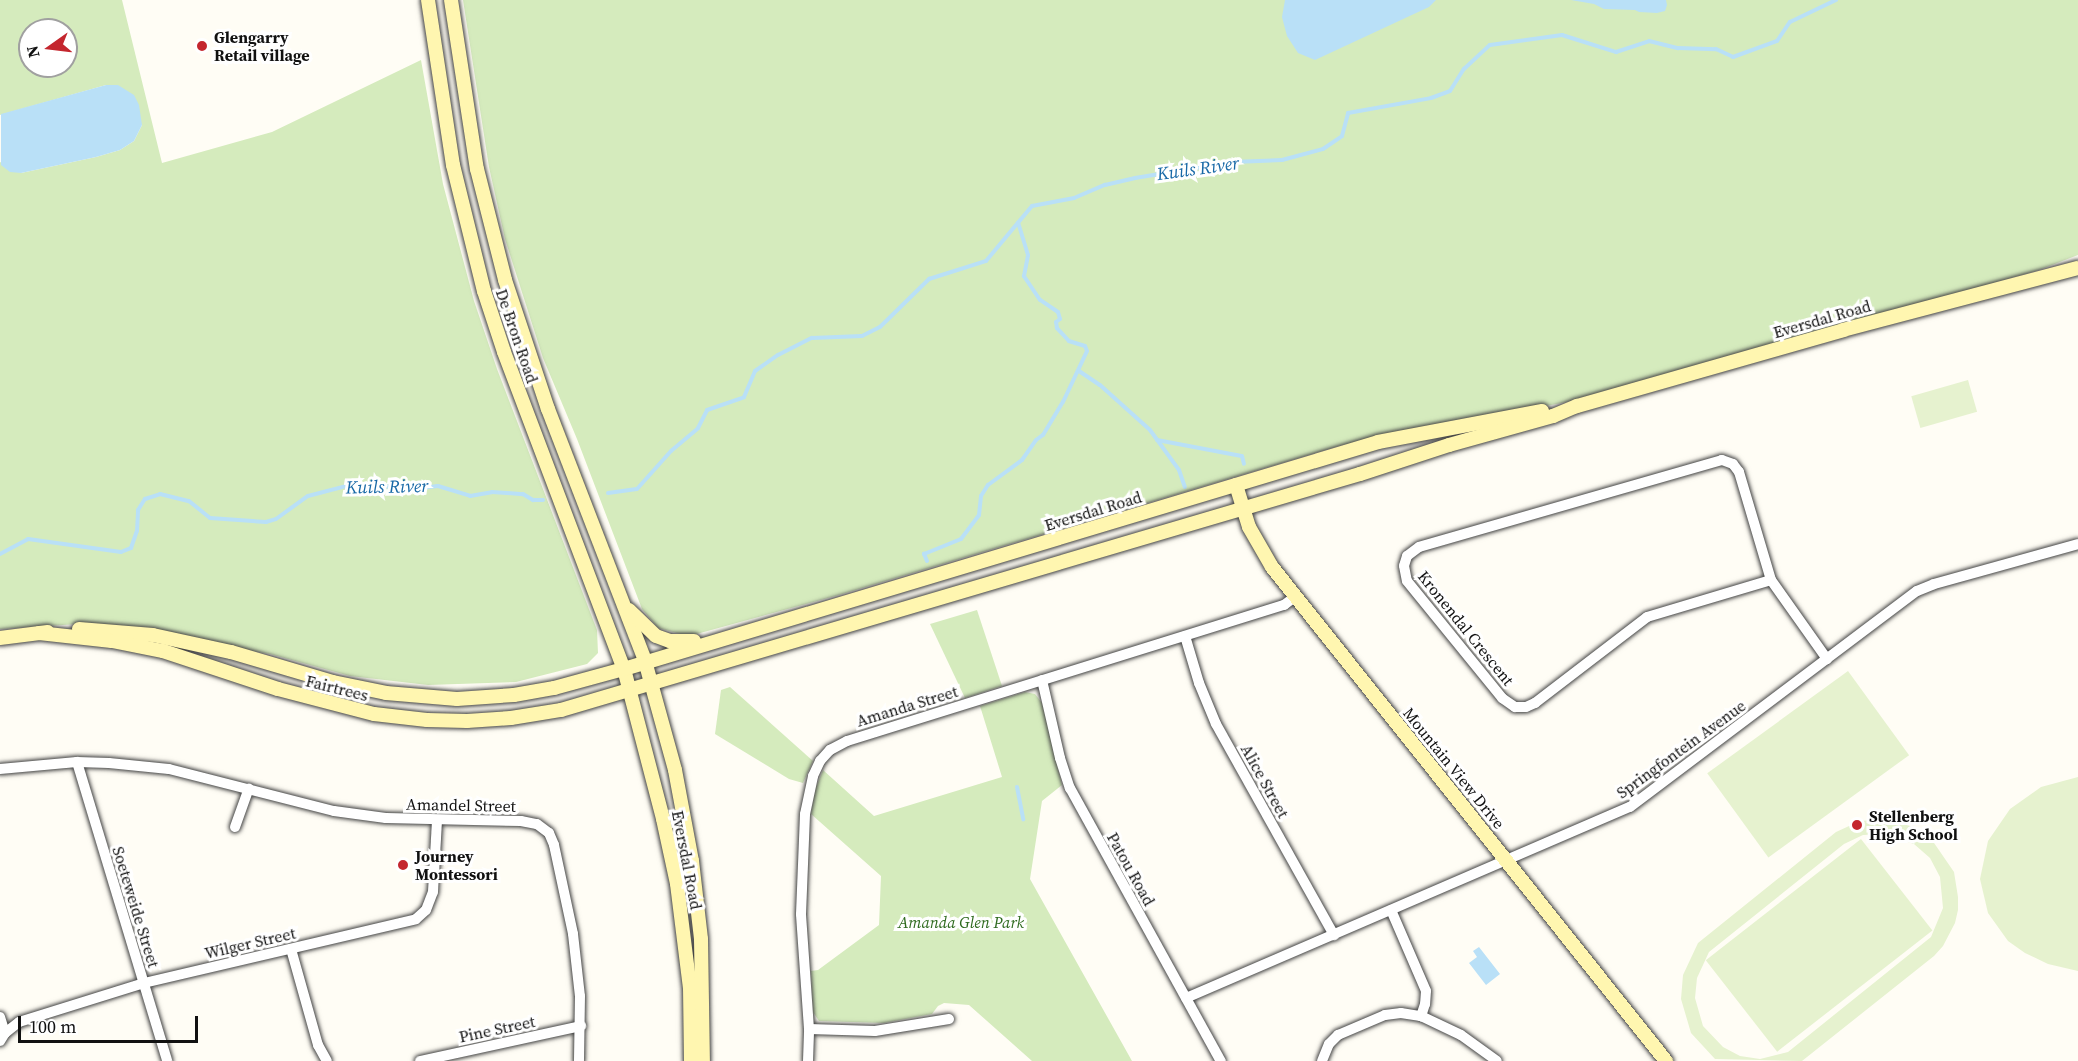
<!DOCTYPE html>
<html>
<head>
<meta charset="utf-8">
<style>
  body { margin:0 }
  #map { position:relative; width:2078px; height:1061px; overflow:hidden; background:#fffdf5; font-family:"Source Serif 4",serif }
  div>[style] { position:absolute }
  [style*='--x'] { left:calc(var(--x)*1px); top:calc(var(--y)*1px); width:calc(var(--w)*1px); rotate:calc(var(--a)*1deg) }
  .green>* { inset:0; background:#d5ebbd }
  .pitch>* { inset:0; background:#e6f2cf; transform-origin:0 0 }
  .water>* { inset:0; background:#b9e0f7 }
  .stream>* { height:4px; margin:-2px; padding:0 2px; transform-origin:2px; border-radius:2px; background:#b9e0f7 }
  .roads { filter:drop-shadow(0 0 2px #444) drop-shadow(0 0 2px #444) }
  .street>* { height:10px; margin:-5px; padding:0 5px; transform-origin:5px; border-radius:5px; background:#fff }
  .secondary>* { height:14px; margin:-7px; padding:0 7px; transform-origin:7px; border-radius:7px; background:#fff6b0 }
  .dots>* { width:16px; height:16px; translate:-50% -50%; box-sizing:border-box; border:3px solid #fff; border-radius:50% }
  span { translate:-50% -50%; white-space:nowrap; text-align:center; line-height:1.15; -webkit-text-stroke:6px #fff; paint-order:stroke }
  .poi-label { font-size:16px; color:#111; font-weight:700 }
  .left { translate:0 -50%; text-align:left }
  .street-label { font-size:16px; color:#111 }
  .park-label { font-size:16px; color:#2f6b1f; font-style:italic }
  .water-label { font-size:18px; color:#1768a6; font-style:italic }
  .north { position:absolute; left:18px; top:18px; width:60px; height:60px; box-sizing:border-box; background:#fff; border:2px solid #a0a0a0; border-radius:50%; rotate:256deg; font-size:16px; font-weight:700; line-height:24px; text-align:center; color:#111 }
  .north::after { content:''; display:block; margin:auto; width:21px; height:27px; background:#c4262e; clip-path:polygon(50% 0,100% 100%,50% 72%,0 100%) }
  .scale { position:absolute; left:18px; top:1016px; width:180px; height:27px; box-sizing:border-box; border:3px solid #111; border-top:0; padding-left:8px; font-size:18px; line-height:21px; white-space:nowrap; color:#111; -webkit-text-stroke:4px #fff; paint-order:stroke }
</style>
</head>
<body>
<div id="map">
  <div class="green">
    <i style="clip-path:polygon(evenodd,0 0,122px 0,162px 163px,272px 132px,421px 60px,443px 184px,474px 301px,497px 369px,597px 630px,598px 653px,587px 664px,516px 682px,428px 685px,350px 676px,270px 654px,94px 623px,0 629px,0 162px,21px 173px,96px 157px,120px 150px,134px 141px,142px 125px,106px 85px,0 115px,0 0,30px 30px,66px 30px,66px 66px,30px 66px,30px 30px)"></i>
    <i style="clip-path:polygon(463px 0,2078px 0,2078px 255px,2039px 270px,1577px 400px,1342px 445px,839px 595px,682px 638px,681px 634px,658px 628px,642px 609px,577px 439px,543px 358px,505px 239px,489px 167px)"></i>
    <i style="clip-path:polygon(977px 610px,1002px 686px,965px 698px,930px 624px)"></i>
    <i style="clip-path:polygon(730px 687px,813px 761px,803px 783px,789px 779px,715px 734px,721px 690px)"></i>
    <i style="clip-path:polygon(1025px 692px,1035px 694px,1042px 703px,1062px 785px,1042px 801px,1030px 879px,1132px 1061px,1032px 1061px,969px 1005px,944px 1003px,938px 1006px,932px 1014px,884px 1023px,819px 1021px,813px 1012px,811px 971px,818px 970px,879px 925px,881px 876px,811px 814px,815px 790px,823px 770px,874px 816px,1002px 777px,980px 706px)"></i>
  </div>
  <div class="pitch">
    <i style="left:1968px;top:380px;width:33px;height:59px;rotate:74deg"></i>
    <i style="left:1848px;top:671px;width:104px;height:174px;rotate:54deg"></i>
    <i style="clip-path:polygon(2078px 777px,2078px 971px,2048px 964px,2025px 953px,2008px 941px,1988px 913px,1980px 879px,1988px 841px,2010px 809px,2041px 787px)"></i>
    <i style="clip-path:polygon(evenodd,1886px 819px,1910px 826px,1932px 840px,1954px 872px,1958px 897px,1958px 910px,1955px 923px,1943px 946px,1934px 956px,1802px 1061px,1715px 1059px,1691px 1033px,1681px 999px,1683px 975px,1698px 943px,1836px 832px,1860px 821px,1886px 819px,1884px 834px,1914px 844px,1930px 858px,1940px 877px,1943px 908px,1931px 937px,1788px 1052px,1760px 1059px,1740px 1056px,1723px 1047px,1703px 1026px,1695px 998px,1697px 978px,1709px 952px,1844px 844px,1863px 835px,1884px 834px)"></i>
    <i style="left:1861px;top:839px;width:116px;height:197px;rotate:52deg"></i>
  </div>
  <div class="water">
    <i style="clip-path:polygon(1285px 0,1436px 0,1429px 7px,1315px 60px,1298px 53px,1287px 36px,1282px 17px)"></i>
    <i style="clip-path:polygon(1571px 0,1666px 0,1667px 5px,1665px 11px,1657px 13px,1639px 12px,1635px 10px,1604px 9px,1594px 4px)"></i>
    <i style="clip-path:polygon(106px 85px,118px 85px,134px 95px,139px 105px,142px 125px,134px 141px,120px 150px,96px 157px,21px 173px,10px 172px,1px 165px,1px 114px)"></i>
    <i style="clip-path:polygon(1479px 947px,1500px 974px,1486px 985px,1469px 963px,1477px 957px,1473px 951px)"></i>
  </div>
  <div class="stream">
    <i style="--x:1079;--y:371;--w:25;--a:34"></i>
    <i style="--x:1100;--y:385;--w:67;--a:42"></i>
    <i style="--x:1150;--y:430;--w:49;--a:54.1"></i>
    <i style="--x:1179;--y:470;--w:18;--a:71"></i>
    <i style="--x:1157;--y:440;--w:86;--a:10.7"></i>
    <i style="--x:1242;--y:456;--w:8;--a:76"></i>
    <i style="--x:608;--y:493;--w:29;--a:-8"></i>
    <i style="--x:637;--y:489;--w:51;--a:-48.2"></i>
    <i style="--x:671;--y:451;--w:35;--a:-40"></i>
    <i style="--x:698;--y:428;--w:20;--a:-63"></i>
    <i style="--x:707;--y:410;--w:39;--a:-19"></i>
    <i style="--x:744;--y:397;--w:28;--a:-67"></i>
    <i style="--x:755;--y:371;--w:28;--a:-35"></i>
    <i style="--x:778;--y:355;--w:38;--a:-27"></i>
    <i style="--x:812;--y:338;--w:50;--a:-2.3"></i>
    <i style="--x:862;--y:336;--w:20;--a:-27"></i>
    <i style="--x:880;--y:327;--w:69;--a:-44.4"></i>
    <i style="--x:929;--y:279;--w:60;--a:-17.5"></i>
    <i style="--x:986;--y:261;--w:72;--a:-50.1"></i>
    <i style="--x:1032;--y:206;--w:43;--a:-10.8"></i>
    <i style="--x:1074;--y:198;--w:34;--a:-23"></i>
    <i style="--x:1105;--y:185;--w:31;--a:-13"></i>
    <i style="--x:1135;--y:178;--w:99;--a:-9.3"></i>
    <i style="--x:1233;--y:162;--w:49;--a:-2.3"></i>
    <i style="--x:1282;--y:160;--w:42;--a:-15"></i>
    <i style="--x:1323;--y:149;--w:23;--a:-34"></i>
    <i style="--x:1342;--y:136;--w:24;--a:-75"></i>
    <i style="--x:1348;--y:113;--w:84;--a:-10.2"></i>
    <i style="--x:1431;--y:98;--w:20;--a:-20"></i>
    <i style="--x:1450;--y:91;--w:26;--a:-58"></i>
    <i style="--x:1464;--y:69;--w:35;--a:-43"></i>
    <i style="--x:1490;--y:45;--w:73;--a:-7.9"></i>
    <i style="--x:1562;--y:35;--w:57;--a:17.5"></i>
    <i style="--x:1616;--y:52;--w:35;--a:-18"></i>
    <i style="--x:1649;--y:41;--w:30;--a:14"></i>
    <i style="--x:1678;--y:48;--w:38;--a:2"></i>
    <i style="--x:1716;--y:49;--w:19;--a:25"></i>
    <i style="--x:1733;--y:57;--w:47;--a:-20"></i>
    <i style="--x:1777;--y:41;--w:23;--a:-56"></i>
    <i style="--x:1790;--y:22;--w:51;--a:-25.6"></i>
    <i style="--x:0;--y:554;--w:32;--a:-28"></i>
    <i style="--x:28;--y:539;--w:94;--a:8"></i>
    <i style="--x:121;--y:552;--w:11;--a:-22"></i>
    <i style="--x:131;--y:548;--w:18;--a:-71"></i>
    <i style="--x:137;--y:531;--w:21;--a:-87"></i>
    <i style="--x:138;--y:510;--w:13;--a:-58"></i>
    <i style="--x:145;--y:499;--w:16;--a:-18"></i>
    <i style="--x:160;--y:494;--w:30;--a:14"></i>
    <i style="--x:189;--y:501;--w:27;--a:39"></i>
    <i style="--x:210;--y:518;--w:56;--a:4.1"></i>
    <i style="--x:266;--y:522;--w:10;--a:-17"></i>
    <i style="--x:276;--y:519;--w:39;--a:-36"></i>
    <i style="--x:308;--y:496;--w:43;--a:-14.7"></i>
    <i style="--x:350;--y:485;--w:29;--a:0"></i>
    <i style="--x:379;--y:485;--w:27;--a:10"></i>
    <i style="--x:406;--y:490;--w:32;--a:-7"></i>
    <i style="--x:438;--y:486;--w:34;--a:17"></i>
    <i style="--x:470;--y:496;--w:22;--a:-10"></i>
    <i style="--x:492;--y:492;--w:31;--a:4"></i>
    <i style="--x:523;--y:494;--w:12;--a:31"></i>
    <i style="--x:533;--y:500;--w:10;--a:0"></i>
    <i style="--x:927;--y:561;--w:8;--a:-113"></i>
    <i style="--x:924;--y:554;--w:40;--a:-22"></i>
    <i style="--x:961;--y:539;--w:30;--a:-53"></i>
    <i style="--x:979;--y:515;--w:19;--a:-84"></i>
    <i style="--x:981;--y:496;--w:13;--a:-58"></i>
    <i style="--x:988;--y:485;--w:42;--a:-36.3"></i>
    <i style="--x:1022;--y:460;--w:24;--a:-55"></i>
    <i style="--x:1036;--y:440;--w:9;--a:-36"></i>
    <i style="--x:1043;--y:435;--w:39;--a:-59"></i>
    <i style="--x:1063;--y:402;--w:56;--a:-64.8"></i>
    <i style="--x:1087;--y:351;--w:5;--a:-112"></i>
    <i style="--x:1085;--y:346;--w:17;--a:-163"></i>
    <i style="--x:1069;--y:341;--w:18;--a:-133"></i>
    <i style="--x:1057;--y:328;--w:6;--a:-99"></i>
    <i style="--x:1056;--y:322;--w:5;--a:-37"></i>
    <i style="--x:1060;--y:319;--w:7;--a:-106"></i>
    <i style="--x:1058;--y:312;--w:22;--a:-146"></i>
    <i style="--x:1040;--y:300;--w:29;--a:-124"></i>
    <i style="--x:1024;--y:276;--w:21;--a:-79"></i>
    <i style="--x:1028;--y:255;--w:34;--a:-107"></i>
    <i style="--x:1017;--y:787;--w:33;--a:79"></i>
  </div>
  <div class="roads">
    <div class="street">
      <i style="--x:1771;--y:580;--w:113;--a:-106.5"></i>
      <i style="--x:1739;--y:472;--w:10;--a:-127"></i>
      <i style="--x:1733;--y:464;--w:12;--a:-160"></i>
      <i style="--x:1722;--y:460;--w:315;--a:164"></i>
      <i style="--x:1419;--y:547;--w:15;--a:143"></i>
      <i style="--x:1407;--y:556;--w:10;--a:107"></i>
      <i style="--x:1404;--y:566;--w:15;--a:79"></i>
      <i style="--x:1407;--y:581;--w:151;--a:50.9"></i>
      <i style="--x:1502;--y:698;--w:16;--a:35"></i>
      <i style="--x:1515;--y:707;--w:11;--a:0"></i>
      <i style="--x:1526;--y:707;--w:10;--a:-24"></i>
      <i style="--x:1535;--y:703;--w:141;--a:-37.5"></i>
      <i style="--x:1647;--y:617;--w:129;--a:-16.6"></i>
      <i style="--x:1771;--y:580;--w:97;--a:54.7"></i>
      <i style="--x:1185;--y:636;--w:49;--a:73.4"></i>
      <i style="--x:1199;--y:683;--w:44;--a:67.5"></i>
      <i style="--x:1216;--y:724;--w:242;--a:60.8"></i>
      <i style="--x:1042;--y:680;--w:80;--a:77"></i>
      <i style="--x:1060;--y:758;--w:32;--a:72"></i>
      <i style="--x:1070;--y:788;--w:312;--a:61.1"></i>
      <i style="--x:77;--y:762;--w:312;--a:73.2"></i>
      <i style="--x:0;--y:769;--w:77;--a:-5.2"></i>
      <i style="--x:77;--y:762;--w:32;--a:2"></i>
      <i style="--x:109;--y:763;--w:60;--a:5.7"></i>
      <i style="--x:169;--y:769;--w:170;--a:14.3"></i>
      <i style="--x:334;--y:811;--w:52;--a:7.7"></i>
      <i style="--x:386;--y:818;--w:135;--a:1.3"></i>
      <i style="--x:521;--y:821;--w:16;--a:11"></i>
      <i style="--x:537;--y:824;--w:15;--a:37"></i>
      <i style="--x:549;--y:833;--w:13;--a:67"></i>
      <i style="--x:554;--y:845;--w:91;--a:77.9"></i>
      <i style="--x:573;--y:934;--w:62;--a:83.6"></i>
      <i style="--x:580;--y:996;--w:65;--a:90.9"></i>
      <i style="--x:235;--y:827;--w:41;--a:-70.3"></i>
      <i style="--x:1391;--y:910;--w:88;--a:66.6"></i>
      <i style="--x:1426;--y:991;--w:13;--a:94"></i>
      <i style="--x:1425;--y:1004;--w:13;--a:108"></i>
      <i style="--x:291;--y:949;--w:100;--a:74.3"></i>
      <i style="--x:318;--y:1045;--w:18;--a:61"></i>
      <i style="--x:1186;--y:998;--w:483;--a:-23.3"></i>
      <i style="--x:1630;--y:807;--w:359;--a:-37"></i>
      <i style="--x:1917;--y:591;--w:18;--a:-22"></i>
      <i style="--x:1934;--y:584;--w:149;--a:-15.5"></i>
      <i style="--x:0;--y:1017;--w:17;--a:73"></i>
      <i style="--x:809;--y:1029;--w:66;--a:1.7"></i>
      <i style="--x:875;--y:1031;--w:75;--a:-9.2"></i>
      <i style="--x:0;--y:1041;--w:9;--a:-58"></i>
      <i style="--x:5;--y:1033;--w:18;--a:-38"></i>
      <i style="--x:19;--y:1022;--w:131;--a:-17.3"></i>
      <i style="--x:144;--y:983;--w:279;--a:-13.2"></i>
      <i style="--x:416;--y:919;--w:13;--a:-42"></i>
      <i style="--x:426;--y:910;--w:19;--a:-69"></i>
      <i style="--x:433;--y:892;--w:71;--a:-86.8"></i>
      <i style="--x:420;--y:1061;--w:165;--a:-12.3"></i>
      <i style="--x:808;--y:1061;--w:32;--a:-88"></i>
      <i style="--x:809;--y:1029;--w:115;--a:-94"></i>
      <i style="--x:801;--y:914;--w:100;--a:-87.7"></i>
      <i style="--x:805;--y:814;--w:39;--a:-78"></i>
      <i style="--x:813;--y:776;--w:17;--a:-65"></i>
      <i style="--x:820;--y:761;--w:15;--a:-48"></i>
      <i style="--x:830;--y:750;--w:19;--a:-28"></i>
      <i style="--x:847;--y:741;--w:458;--a:-17.3"></i>
      <i style="--x:1284;--y:605;--w:15;--a:-37"></i>
      <i style="--x:1322;--y:1061;--w:18;--a:-68"></i>
      <i style="--x:1329;--y:1044;--w:13;--a:-45"></i>
      <i style="--x:1338;--y:1035;--w:51;--a:-23.1"></i>
      <i style="--x:1385;--y:1015;--w:16;--a:-7"></i>
      <i style="--x:1401;--y:1013;--w:20;--a:9"></i>
      <i style="--x:1421;--y:1016;--w:44;--a:25.4"></i>
      <i style="--x:1461;--y:1035;--w:44;--a:35.8"></i>
    </div>
    <div class="secondary">
      <i style="--x:428;--y:0;--w:167;--a:81.4"></i>
      <i style="--x:453;--y:165;--w:130;--a:76.2"></i>
      <i style="--x:484;--y:291;--w:64;--a:71.8"></i>
      <i style="--x:504;--y:352;--w:339;--a:69.3"></i>
      <i style="--x:624;--y:669;--w:155;--a:75.4"></i>
      <i style="--x:663;--y:819;--w:66;--a:77.8"></i>
      <i style="--x:677;--y:884;--w:105;--a:82.9"></i>
      <i style="--x:690;--y:988;--w:73;--a:89.2"></i>
      <i style="--x:451;--y:0;--w:171;--a:81.3"></i>
      <i style="--x:477;--y:169;--w:114;--a:75.8"></i>
      <i style="--x:505;--y:280;--w:136;--a:71.6"></i>
      <i style="--x:548;--y:409;--w:270;--a:68.9"></i>
      <i style="--x:645;--y:661;--w:113;--a:74.6"></i>
      <i style="--x:675;--y:770;--w:93;--a:79.4"></i>
      <i style="--x:692;--y:861;--w:79;--a:83.4"></i>
      <i style="--x:701;--y:939;--w:122;--a:89.1"></i>
      <i style="--x:1236;--y:485;--w:44;--a:72.8"></i>
      <i style="--x:1249;--y:527;--w:46;--a:60.1"></i>
      <i style="--x:1272;--y:567;--w:632;--a:51.43"></i>
      <i style="--x:629;--y:610;--w:37;--a:44"></i>
      <i style="--x:656;--y:636;--w:15;--a:20"></i>
      <i style="--x:670;--y:641;--w:24;--a:0"></i>
      <i style="--x:79;--y:629;--w:74;--a:4.6"></i>
      <i style="--x:153;--y:635;--w:80;--a:12.3"></i>
      <i style="--x:231;--y:652;--w:106;--a:16.4"></i>
      <i style="--x:333;--y:682;--w:54;--a:11.7"></i>
      <i style="--x:386;--y:693;--w:71;--a:4.8"></i>
      <i style="--x:457;--y:699;--w:57;--a:-4"></i>
      <i style="--x:514;--y:695;--w:41;--a:-9.9"></i>
      <i style="--x:554;--y:688;--w:73;--a:-15.2"></i>
      <i style="--x:624;--y:669;--w:787;--a:-16.75"></i>
      <i style="--x:1378;--y:442;--w:167;--a:-10.7"></i>
      <i style="--x:39;--y:633;--w:73;--a:6.3"></i>
      <i style="--x:112;--y:641;--w:52;--a:11.1"></i>
      <i style="--x:163;--y:651;--w:121;--a:18.3"></i>
      <i style="--x:278;--y:689;--w:99;--a:14.6"></i>
      <i style="--x:374;--y:714;--w:53;--a:6.5"></i>
      <i style="--x:427;--y:720;--w:40;--a:1.4"></i>
      <i style="--x:467;--y:721;--w:44;--a:-3.9"></i>
      <i style="--x:511;--y:718;--w:51;--a:-9.1"></i>
      <i style="--x:561;--y:710;--w:833;--a:-16.46"></i>
      <i style="--x:1360;--y:474;--w:94;--a:-18"></i>
      <i style="--x:1449;--y:445;--w:108;--a:-15.6"></i>
      <i style="--x:1553;--y:416;--w:26;--a:-23"></i>
      <i style="--x:1577;--y:406;--w:277;--a:-15.9"></i>
      <i style="--x:1843;--y:330;--w:243;--a:-14.8"></i>
      <i style="--x:0;--y:638;--w:48;--a:-7.1"></i>
    </div>
  </div>
  <div class="dots">
    <i style="left:202px;top:46px;background:#c4262e"></i>
    <i style="left:1857px;top:825px;background:#c4262e"></i>
    <i style="left:403px;top:865px;background:#c4262e"></i>
  </div>
  <div class="poi-label">
    <span class="left" style="left:214px;top:46px">Glengarry<br>Retail village</span>
    <span class="left" style="left:1869px;top:825px">Stellenberg<br>High School</span>
    <span class="left" style="left:415px;top:865px">Journey<br>Montessori</span>
  </div>
  <div class="street-label">
    <span style="left:1822px;top:319px;rotate:-16deg">Eversdal Road</span>
    <span style="left:517px;top:336px;rotate:71deg">De Bron Road</span>
    <span style="left:1093px;top:511px;rotate:-17deg">Eversdal Road</span>
    <span style="left:1466px;top:628px;rotate:51deg">Kronendal Crescent</span>
    <span style="left:337px;top:688px;rotate:14deg">Fairtrees</span>
    <span style="left:907px;top:706px;rotate:-17deg">Amanda Street</span>
    <span style="left:1681px;top:749px;rotate:-36deg">Springfontein Avenue</span>
    <span style="left:1454px;top:768px;rotate:51deg">Mountain View Drive</span>
    <span style="left:1265px;top:781px;rotate:61deg">Alice Street</span>
    <span style="left:461px;top:805px;rotate:1deg">Amandel Street</span>
    <span style="left:687px;top:860px;rotate:79deg">Eversdal Road</span>
    <span style="left:1131px;top:869px;rotate:61deg">Patou Road</span>
    <span style="left:136px;top:907px;rotate:73deg">Soeteweide Street</span>
    <span style="left:250px;top:943px;rotate:-13deg">Wilger Street</span>
    <span style="left:497px;top:1029px;rotate:-12deg">Pine Street</span>
  </div>
  <div class="park-label">
    <span style="left:961px;top:922px">Amanda Glen Park</span>
  </div>
  <div class="water-label">
    <span style="left:1198px;top:169px;rotate:-8deg">Kuils River</span>
    <span style="left:387px;top:487px;rotate:-1deg">Kuils River</span>
  </div>
  <div class="north">N</div>
  <div class="scale">100 m</div>
</div>
</body>
</html>
